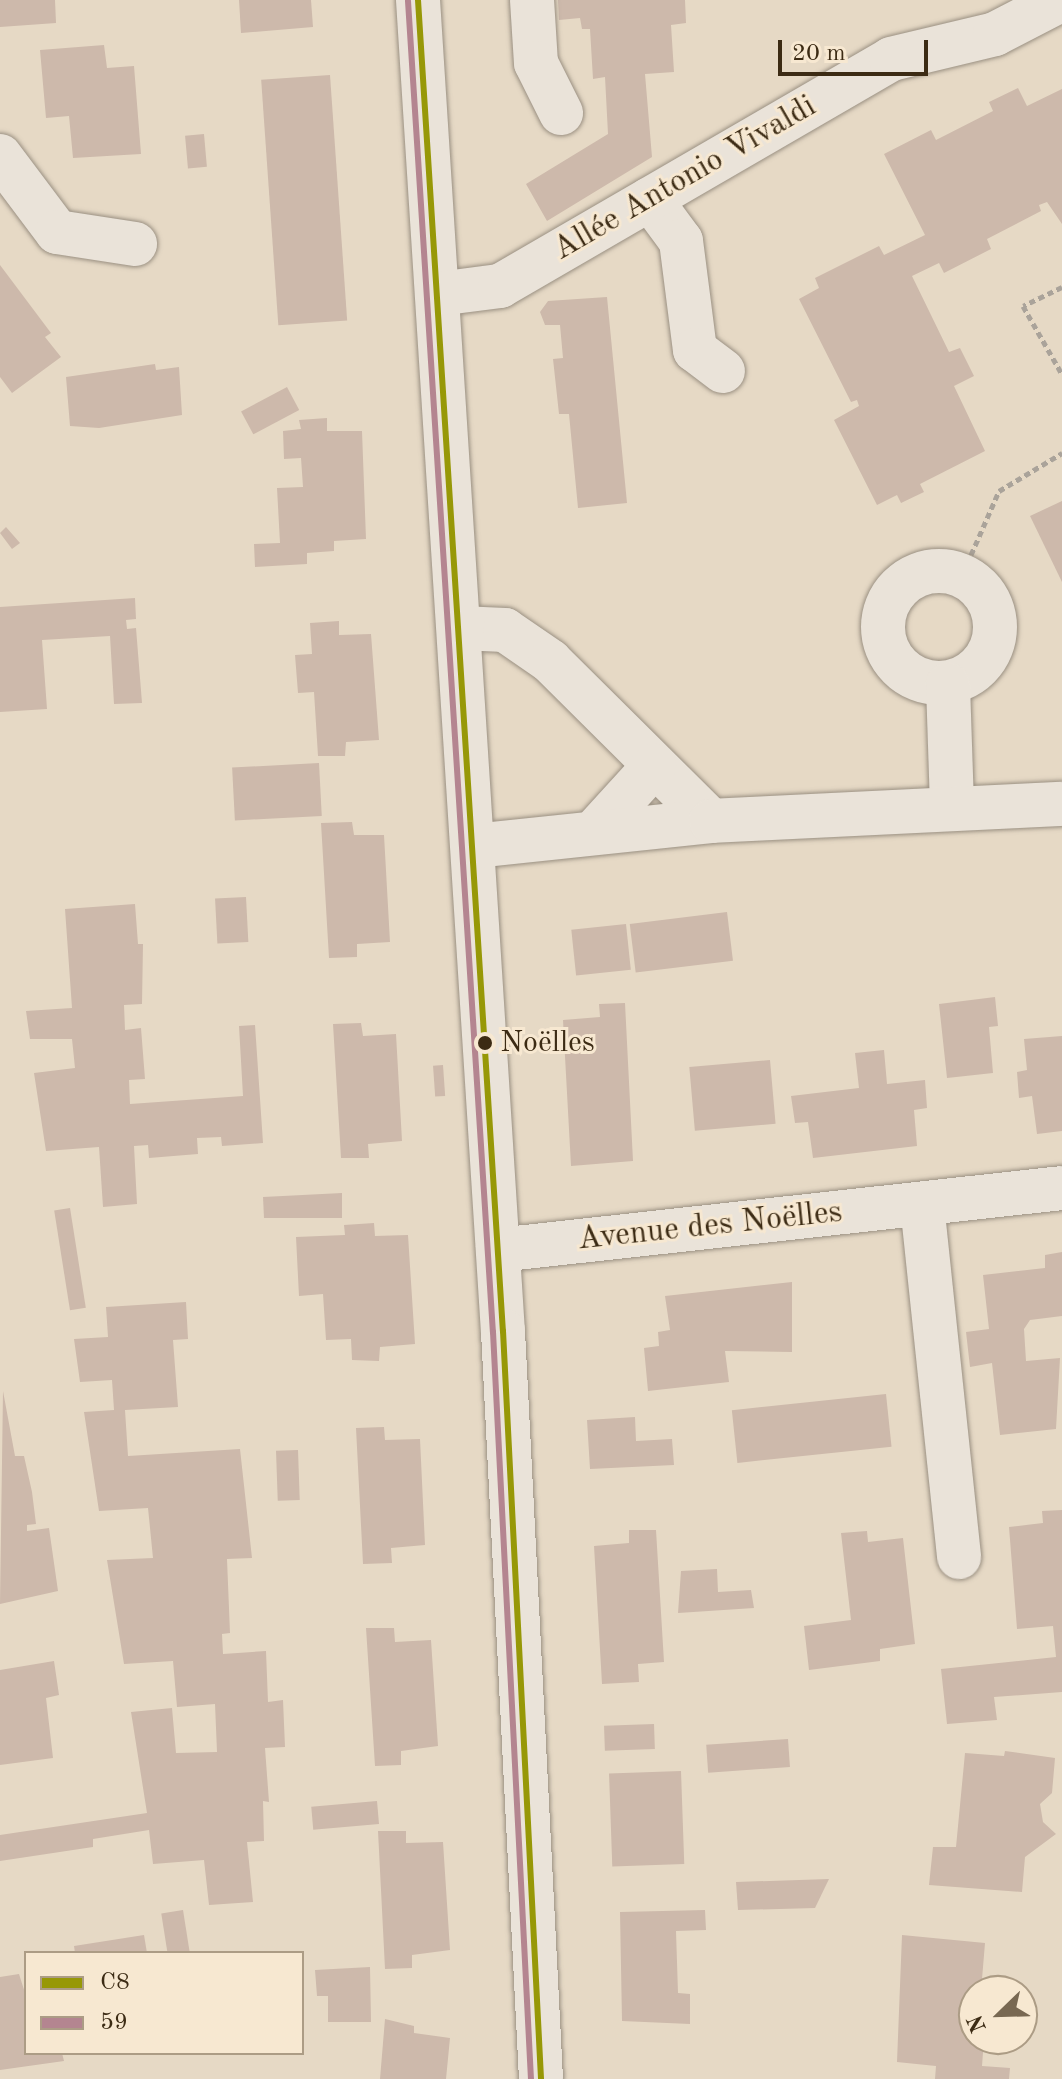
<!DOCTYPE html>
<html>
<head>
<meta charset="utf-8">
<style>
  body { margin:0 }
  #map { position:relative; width:1062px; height:2079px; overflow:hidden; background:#e6d9c5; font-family:"Old Standard TT",serif }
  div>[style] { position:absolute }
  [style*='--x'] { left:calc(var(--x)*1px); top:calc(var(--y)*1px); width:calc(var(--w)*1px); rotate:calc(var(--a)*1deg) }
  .building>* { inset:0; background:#cdb9ab; transform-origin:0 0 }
  .path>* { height:5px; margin-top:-2.5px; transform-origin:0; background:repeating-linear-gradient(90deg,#aaa39a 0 6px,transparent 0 10px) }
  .roads { filter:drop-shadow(0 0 2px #9a9082) drop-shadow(0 0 2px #9a9082) }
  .minor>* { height:44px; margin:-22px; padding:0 22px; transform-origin:22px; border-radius:22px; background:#eae3d9 }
  .minor>.ring { margin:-22px; padding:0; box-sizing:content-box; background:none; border:44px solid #eae3d9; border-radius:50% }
  .bus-1>* { height:6px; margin:-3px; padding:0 3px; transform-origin:3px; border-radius:3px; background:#979807 }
  .bus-2>* { height:6px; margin:-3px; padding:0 3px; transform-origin:3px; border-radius:3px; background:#b48590 }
  .dots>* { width:22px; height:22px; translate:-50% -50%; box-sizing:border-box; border:4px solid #f7e8d1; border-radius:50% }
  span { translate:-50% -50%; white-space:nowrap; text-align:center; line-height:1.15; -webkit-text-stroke:6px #f7e8d1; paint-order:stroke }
  .bus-label { font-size:30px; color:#3c2b14 }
  .left { translate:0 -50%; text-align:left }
  .street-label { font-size:32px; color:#3c2b14 }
  .legend { position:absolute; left:24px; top:1951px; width:280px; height:104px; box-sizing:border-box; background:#f7e8d1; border:2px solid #ac9c85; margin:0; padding:10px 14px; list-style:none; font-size:24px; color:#3c2b14 }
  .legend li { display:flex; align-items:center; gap:16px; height:40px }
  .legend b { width:40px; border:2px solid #ac9c85 }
  .north { position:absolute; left:958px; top:1975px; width:80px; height:80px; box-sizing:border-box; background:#f7e8d1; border:2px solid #ac9c85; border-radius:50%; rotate:247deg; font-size:22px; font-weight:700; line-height:32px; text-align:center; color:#3c2b14 }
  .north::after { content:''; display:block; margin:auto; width:28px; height:36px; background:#786852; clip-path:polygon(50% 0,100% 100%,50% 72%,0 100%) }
  .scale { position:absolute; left:778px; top:40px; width:150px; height:36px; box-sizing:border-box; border:4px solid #3c2b14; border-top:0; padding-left:10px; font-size:24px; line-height:28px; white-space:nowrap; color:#3c2b14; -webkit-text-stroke:6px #f7e8d1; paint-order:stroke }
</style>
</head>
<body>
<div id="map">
  <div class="building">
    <i style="clip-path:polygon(0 0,55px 0,56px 23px,0 27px)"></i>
    <i style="clip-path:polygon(239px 0,311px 0,313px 27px,241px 33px)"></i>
    <i style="clip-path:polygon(558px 0,685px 0,686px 23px,671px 25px,674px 72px,645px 74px,652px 157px,547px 221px,526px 184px,608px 134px,605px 77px,593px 79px,590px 29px,582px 29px,580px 18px,559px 20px)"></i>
    <i style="clip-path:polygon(104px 45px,107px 68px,134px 66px,141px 154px,73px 158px,69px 116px,46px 118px,40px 50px)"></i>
    <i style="left:330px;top:75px;width:246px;height:69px;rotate:86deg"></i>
    <i style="clip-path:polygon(1018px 88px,1027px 106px,1062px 89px,1062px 224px,1047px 202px,1039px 205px,1041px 211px,987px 239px,991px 249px,944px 273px,939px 263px,912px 276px,949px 352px,960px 348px,974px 376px,954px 386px,985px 451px,920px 484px,924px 492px,901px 503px,897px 495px,877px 505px,834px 420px,859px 406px,857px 400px,851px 402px,799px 299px,819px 288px,815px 278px,879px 246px,884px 255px,925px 235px,884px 154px,931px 130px,936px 140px,993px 111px,989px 102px)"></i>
    <i style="left:204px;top:134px;width:33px;height:19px;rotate:85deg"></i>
    <i style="clip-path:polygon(0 265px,51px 333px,45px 337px,61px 357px,12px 393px,0 377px)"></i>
    <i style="clip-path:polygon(607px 297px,627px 503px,578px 508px,569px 414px,559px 414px,553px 359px,563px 358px,560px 325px,545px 325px,540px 312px,548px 301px)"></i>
    <i style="clip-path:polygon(155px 364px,156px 370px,179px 367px,182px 415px,99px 428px,70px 426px,66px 377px)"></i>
    <i style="left:287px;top:387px;width:26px;height:52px;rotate:62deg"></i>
    <i style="clip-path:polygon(327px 418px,327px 431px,362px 431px,366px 539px,334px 541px,334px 551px,307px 553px,307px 564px,255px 567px,254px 544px,280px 543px,277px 488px,303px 487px,301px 458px,284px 459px,283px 431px,301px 429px,299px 420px)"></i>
    <i style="clip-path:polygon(1062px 501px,1062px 582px,1030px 516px)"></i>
    <i style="clip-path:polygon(6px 527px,20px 543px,12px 549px,0 533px)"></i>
    <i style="clip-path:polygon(135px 598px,136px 619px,126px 620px,127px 629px,136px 628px,142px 703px,114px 704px,110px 636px,42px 640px,47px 709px,0 712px,0 607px)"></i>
    <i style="clip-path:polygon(339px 621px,339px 635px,371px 634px,379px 740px,346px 742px,345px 756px,318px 756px,314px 692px,298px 693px,295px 655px,312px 654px,310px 623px)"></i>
    <i style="left:319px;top:763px;width:53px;height:87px;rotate:87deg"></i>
    <i style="clip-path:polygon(352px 822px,354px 835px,384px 835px,390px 942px,357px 944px,357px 957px,329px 958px,321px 823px)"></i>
    <i style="left:246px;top:897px;width:45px;height:31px;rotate:87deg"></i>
    <i style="clip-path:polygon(135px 904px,138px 944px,143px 944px,142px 1004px,124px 1005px,125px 1030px,141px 1028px,145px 1079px,129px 1080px,130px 1104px,243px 1096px,239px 1026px,255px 1025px,263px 1143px,222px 1146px,221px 1137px,197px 1138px,198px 1154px,149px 1158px,148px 1145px,134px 1146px,137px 1204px,103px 1207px,99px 1147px,46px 1151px,34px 1073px,75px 1068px,72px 1039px,30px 1039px,26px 1011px,72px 1008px,65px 909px)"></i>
    <i style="left:727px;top:912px;width:49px;height:98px;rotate:83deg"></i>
    <i style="left:626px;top:924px;width:46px;height:55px;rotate:84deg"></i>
    <i style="clip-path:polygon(995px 997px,998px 1026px,989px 1027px,993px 1073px,947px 1078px,939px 1004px)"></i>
    <i style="clip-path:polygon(625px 1003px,633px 1161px,571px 1166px,563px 1020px,600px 1017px,599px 1004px)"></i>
    <i style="clip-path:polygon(361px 1023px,363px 1036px,396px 1034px,402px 1141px,368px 1144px,369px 1158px,341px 1158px,333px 1024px)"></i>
    <i style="clip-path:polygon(1062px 1036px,1062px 1131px,1037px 1134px,1032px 1096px,1019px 1098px,1017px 1072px,1027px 1070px,1024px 1039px)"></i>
    <i style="clip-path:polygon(884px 1050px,887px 1084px,925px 1080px,927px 1108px,914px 1110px,917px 1146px,813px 1158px,808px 1122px,795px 1123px,791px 1096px,859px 1088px,855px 1053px)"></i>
    <i style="left:770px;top:1060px;width:64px;height:81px;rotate:85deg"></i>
    <i style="left:443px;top:1065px;width:31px;height:10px;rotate:86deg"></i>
    <i style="clip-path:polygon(342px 1193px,342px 1218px,264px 1218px,263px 1197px)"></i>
    <i style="left:70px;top:1208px;width:101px;height:16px;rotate:81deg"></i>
    <i style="clip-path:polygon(374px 1223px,375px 1236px,408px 1235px,415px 1344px,380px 1347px,379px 1361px,352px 1360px,351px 1339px,326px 1340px,323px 1294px,299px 1296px,296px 1237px,345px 1235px,344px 1225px)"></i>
    <i style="clip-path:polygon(1062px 1252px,1062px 1316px,1030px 1320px,1024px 1329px,1026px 1361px,1060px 1358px,1056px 1429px,1000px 1435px,992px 1363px,970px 1367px,966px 1332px,989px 1329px,983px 1275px,1045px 1268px,1045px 1255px)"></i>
    <i style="clip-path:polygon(792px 1282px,792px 1352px,725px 1351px,729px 1382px,648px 1391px,644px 1348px,659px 1346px,658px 1332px,670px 1330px,665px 1296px)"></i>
    <i style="clip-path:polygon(186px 1302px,188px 1339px,173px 1340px,178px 1407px,125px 1410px,128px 1456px,240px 1449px,252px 1558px,227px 1559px,230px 1633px,222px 1634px,223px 1654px,266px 1651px,268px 1702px,283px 1700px,285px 1747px,265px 1748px,269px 1802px,263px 1801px,264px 1841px,247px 1842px,253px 1902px,209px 1905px,204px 1860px,153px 1864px,149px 1830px,93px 1839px,93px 1847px,0 1861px,0 1835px,147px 1813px,131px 1712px,172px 1708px,176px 1753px,217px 1752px,215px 1704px,177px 1707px,173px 1661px,124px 1664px,107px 1560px,153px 1558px,148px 1508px,99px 1511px,84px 1412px,114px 1410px,112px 1380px,80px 1382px,74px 1339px,108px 1337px,106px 1307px)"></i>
    <i style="clip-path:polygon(3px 1391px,15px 1456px,24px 1456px,32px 1492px,36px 1524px,27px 1525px,27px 1531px,49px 1528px,58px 1591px,0 1604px)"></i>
    <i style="left:886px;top:1394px;width:53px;height:155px;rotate:84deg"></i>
    <i style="clip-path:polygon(635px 1417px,636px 1441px,672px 1439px,674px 1465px,590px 1469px,587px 1420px)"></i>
    <i style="clip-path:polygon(384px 1427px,385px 1440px,420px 1439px,425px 1545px,391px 1548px,392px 1563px,363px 1564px,356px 1428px)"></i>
    <i style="left:298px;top:1450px;width:50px;height:22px;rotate:88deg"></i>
    <i style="clip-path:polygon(1062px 1510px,1062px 1692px,994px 1697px,997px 1720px,947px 1724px,941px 1669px,1056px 1657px,1053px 1626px,1017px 1629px,1009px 1527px,1043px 1523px,1042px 1511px)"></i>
    <i style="clip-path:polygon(629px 1530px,656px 1530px,664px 1662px,638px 1664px,639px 1682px,602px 1684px,594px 1546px,629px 1543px)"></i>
    <i style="clip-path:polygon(867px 1531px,868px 1542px,903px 1538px,915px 1644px,880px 1649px,880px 1661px,809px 1670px,804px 1626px,851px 1620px,841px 1533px)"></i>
    <i style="clip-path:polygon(717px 1569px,718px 1592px,751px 1590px,754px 1608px,678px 1613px,681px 1571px)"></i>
    <i style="clip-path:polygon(366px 1628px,394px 1628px,395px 1642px,431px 1640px,438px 1746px,401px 1751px,401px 1765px,375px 1766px)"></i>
    <i style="clip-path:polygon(54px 1661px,59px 1695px,46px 1698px,53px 1758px,0 1765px,0 1670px)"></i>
    <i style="left:654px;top:1724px;width:25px;height:50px;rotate:88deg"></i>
    <i style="left:788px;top:1739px;width:28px;height:82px;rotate:86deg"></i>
    <i style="clip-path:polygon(1005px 1751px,1055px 1758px,1052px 1793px,1040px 1804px,1043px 1822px,1056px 1834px,1025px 1857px,1022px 1892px,929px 1885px,933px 1847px,956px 1847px,965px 1753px,1004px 1756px)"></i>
    <i style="left:681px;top:1771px;width:93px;height:72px;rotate:88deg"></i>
    <i style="left:377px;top:1801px;width:23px;height:66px;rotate:85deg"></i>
    <i style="clip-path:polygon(378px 1831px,406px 1831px,406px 1843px,443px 1842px,450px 1950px,412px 1955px,412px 1968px,385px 1969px)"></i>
    <i style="clip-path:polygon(829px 1879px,815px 1908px,738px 1910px,736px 1882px)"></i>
    <i style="left:183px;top:1910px;width:44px;height:22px;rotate:81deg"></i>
    <i style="clip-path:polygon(705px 1910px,706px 1930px,676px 1931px,678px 1993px,690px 1994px,690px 2024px,622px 2021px,620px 1912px)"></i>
    <i style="clip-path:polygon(144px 1935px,147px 1953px,75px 1953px,74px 1946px)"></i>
    <i style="clip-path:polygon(902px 1935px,985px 1943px,981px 1991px,974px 1991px,974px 2039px,984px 2039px,982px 2066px,1010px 2068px,1009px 2079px,935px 2079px,936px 2066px,897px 2062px)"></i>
    <i style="clip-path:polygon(370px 1967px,371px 2022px,328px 2022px,328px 1996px,317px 1996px,315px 1970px)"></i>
    <i style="clip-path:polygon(19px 1974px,26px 1996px,26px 2053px,62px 2053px,64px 2061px,0 2070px,0 1977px)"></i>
    <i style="clip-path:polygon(385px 2019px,414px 2026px,414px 2033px,450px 2038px,446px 2079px,380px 2079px)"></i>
  </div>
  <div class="path">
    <i style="--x:1062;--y:287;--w:43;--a:154"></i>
    <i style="--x:1023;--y:306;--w:78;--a:60.2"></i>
    <i style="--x:963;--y:573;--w:90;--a:-66.3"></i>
    <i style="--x:999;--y:491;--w:74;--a:-31.1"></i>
  </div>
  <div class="roads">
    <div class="minor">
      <i style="--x:418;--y:0;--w:1334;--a:86.35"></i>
      <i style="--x:503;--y:1331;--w:749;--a:87.09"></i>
      <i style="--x:532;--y:0;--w:63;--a:86.4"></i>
      <i style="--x:536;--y:63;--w:56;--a:63.4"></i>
      <i style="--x:0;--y:156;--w:95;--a:53.1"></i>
      <i style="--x:57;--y:232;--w:79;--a:8.7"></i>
      <i style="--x:650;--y:199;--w:52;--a:53.6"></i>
      <i style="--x:681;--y:241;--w:110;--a:82.7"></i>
      <i style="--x:695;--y:350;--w:35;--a:37"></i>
      <i style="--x:438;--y:294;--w:63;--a:-7.4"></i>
      <i style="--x:500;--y:286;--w:452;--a:-30.1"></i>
      <i style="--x:891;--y:59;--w:107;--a:-13.5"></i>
      <i style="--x:995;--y:34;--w:74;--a:-27.3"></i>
      <i class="ring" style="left:883px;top:571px;width:68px;height:68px"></i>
      <i style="--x:460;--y:628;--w:45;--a:2.5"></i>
      <i style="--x:505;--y:630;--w:55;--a:34.6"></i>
      <i style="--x:550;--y:661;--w:227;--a:44.8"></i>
      <i style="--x:948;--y:685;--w:123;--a:88.1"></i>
      <i style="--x:593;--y:833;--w:91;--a:-47.7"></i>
      <i style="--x:474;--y:846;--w:238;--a:-6"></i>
      <i style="--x:711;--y:821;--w:351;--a:-2.8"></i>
      <i style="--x:922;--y:1204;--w:355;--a:84"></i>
      <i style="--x:498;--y:1250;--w:567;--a:-6.27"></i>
    </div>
  </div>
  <div class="bus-1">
    <i style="--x:418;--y:0;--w:1334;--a:86.35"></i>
    <i style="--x:503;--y:1331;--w:749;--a:87.09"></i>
  </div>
  <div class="bus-2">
    <i style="--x:408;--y:1;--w:1334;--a:86.35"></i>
    <i style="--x:493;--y:1332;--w:748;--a:87.09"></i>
  </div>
  <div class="dots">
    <i style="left:485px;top:1043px;background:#3c2b14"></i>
  </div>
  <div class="bus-label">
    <span class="left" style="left:500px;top:1043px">Noëlles</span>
  </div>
  <div class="street-label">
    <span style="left:685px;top:179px;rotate:-30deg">Allée Antonio Vivaldi</span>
    <span style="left:710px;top:1227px;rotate:-6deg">Avenue des Noëlles</span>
  </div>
  <ul class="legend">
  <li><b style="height:10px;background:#979807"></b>C8</li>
  <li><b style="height:10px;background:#b48590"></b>59</li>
  </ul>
  <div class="north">N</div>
  <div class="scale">20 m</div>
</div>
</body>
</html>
